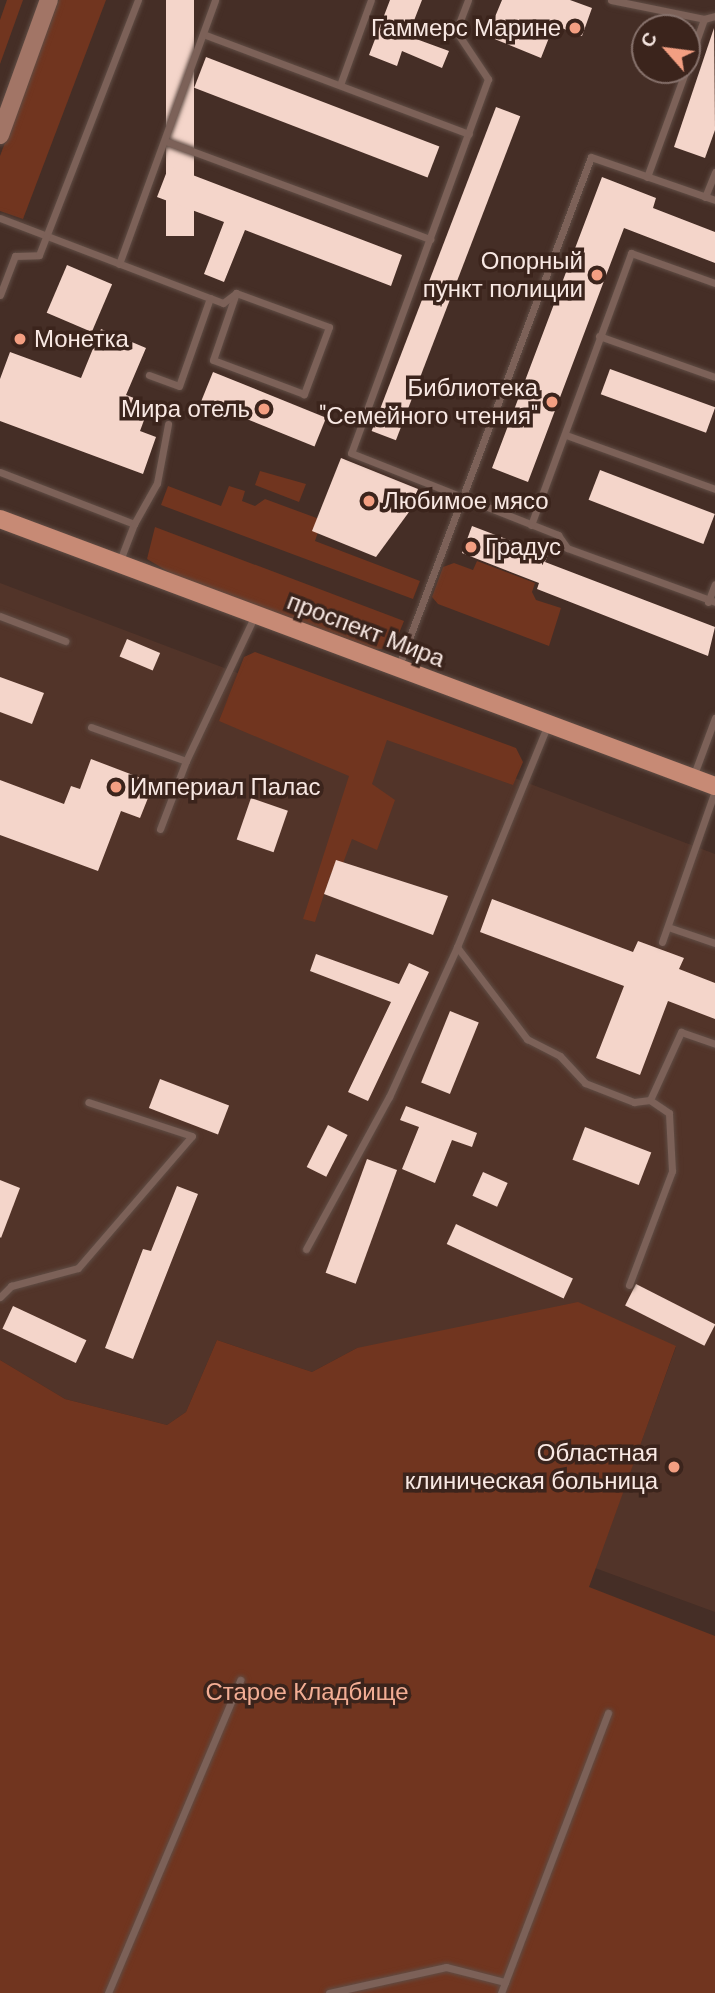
<!DOCTYPE html>
<html>
<head>
<meta charset="utf-8">
<style>
  body { margin:0 }
  #map { position:relative; width:715px; height:1993px; overflow:hidden; background:#452e26; font-family:"DM Sans",sans-serif }
  div>[style] { position:absolute }
  [style*='--x'] { left:calc(var(--x)*1px); top:calc(var(--y)*1px); width:calc(var(--w)*1px); rotate:calc(var(--a)*1deg) }
  .built>* { inset:0; background:#523429 }
  .green>* { inset:0; background:#71351f }
  .building>* { inset:0; background:#f4d5ca; transform-origin:0 0 }
  .roads { filter:drop-shadow(0 0 2px #604d45) drop-shadow(0 0 2px #604d45) }
  .service>* { height:7px; margin:-3.5px; padding:0 3.5px; transform-origin:3.5px; border-radius:3.5px; background:#7c6158 }
  .secondary>* { height:18px; margin:-9px; padding:0 9px; transform-origin:9px; border-radius:9px; background:#a27566 }
  .primary>* { height:18px; margin:-9px; padding:0 9px; transform-origin:9px; border-radius:9px; background:#c78a75 }
  .dots>* { width:19px; height:19px; translate:-50% -50%; box-sizing:border-box; border:4px solid #3b241c; border-radius:50% }
  span { translate:-50% -50%; white-space:nowrap; text-align:center; line-height:1.15; -webkit-text-stroke:7px #3b241c; paint-order:stroke }
  .poi-label { font-size:24px; color:#f8e8e3 }
  .right { translate:-100% -50%; text-align:right }
  .left { translate:0 -50%; text-align:left }
  .street-label { font-size:24px; color:#f8e8e3 }
  .park-label { font-size:24px; color:#f3ae95 }
  .north { position:absolute; left:631px; top:14px; width:70px; height:70px; box-sizing:border-box; background:#3b241c; border:2px solid #87726c; border-radius:50%; rotate:298deg; font-size:19px; font-weight:700; line-height:28px; text-align:center; color:#f8e8e3 }
  .north::after { content:''; display:block; margin:auto; width:24px; height:32px; background:#f39f82; clip-path:polygon(50% 0,100% 100%,50% 72%,0 100%) }
</style>
</head>
<body>
<div id="map">
  <div class="built">
    <i style="clip-path:polygon(0 583px,715px 854px,715px 1612px,595px 1568px,676px 1347px,357px 1348px,312px 1372px,217px 1340px,186px 1412px,167px 1425px,65px 1399px,0 1360px)"></i>
  </div>
  <div class="green">
    <i style="clip-path:polygon(7px 0,23px 0,0 64px,0 20px)"></i>
    <i style="clip-path:polygon(59px 0,106px 0,23px 219px,0 211px,0 156px)"></i>
    <i style="clip-path:polygon(260px 471px,306px 484px,299px 502px,255px 485px)"></i>
    <i style="clip-path:polygon(168px 486px,221px 506px,229px 486px,245px 491px,242px 501px,255px 506px,265px 499px,322px 520px,315px 541px,420px 581px,413px 599px,161px 505px)"></i>
    <i style="clip-path:polygon(155px 527px,404px 621px,397px 638px,384px 649px,372px 649px,172px 574px,147px 559px)"></i>
    <i style="clip-path:polygon(477px 561px,535px 583px,532px 592px,536px 600px,561px 608px,549px 646px,438px 604px,432px 597px,443px 567px,454px 563px,473px 570px)"></i>
    <i style="clip-path:polygon(255px 652px,516px 748px,523px 762px,513px 785px,387px 740px,372px 784px,395px 800px,377px 850px,352px 839px,339px 874px,331px 873px,315px 922px,303px 919px,349px 776px,219px 721px,244px 657px)"></i>
    <i style="clip-path:polygon(578px 1302px,676px 1346px,589px 1587px,715px 1636px,715px 1993px,0 1993px,0 1360px,65px 1399px,167px 1425px,186px 1412px,217px 1340px,312px 1372px,357px 1348px)"></i>
  </div>
  <div class="building">
    <i style="left:166px;top:0;width:28px;height:236px"></i>
    <i style="clip-path:polygon(390px 0,422px 0,408px 36px,449px 51px,442px 68px,402px 51px,397px 66px,369px 55px)"></i>
    <i style="clip-path:polygon(502px 0,570px 0,592px 8px,582px 36px,554px 25px,541px 58px,487px 36px)"></i>
    <i style="clip-path:polygon(714px 28px,715px 130px,705px 158px,674px 147px)"></i>
    <i style="left:206px;top:57px;width:250px;height:33px;rotate:21deg"></i>
    <i style="left:496px;top:107px;width:26px;height:347px;rotate:21deg"></i>
    <i style="clip-path:polygon(169px 166px,402px 255px,391px 286px,245px 230px,224px 282px,204px 274px,224px 222px,157px 197px)"></i>
    <i style="clip-path:polygon(602px 177px,656px 198px,653px 208px,715px 232px,715px 263px,624px 228px,528px 482px,492px 468px)"></i>
    <i style="left:67px;top:265px;width:49px;height:52px;rotate:23deg"></i>
    <i style="clip-path:polygon(101px 329px,146px 348px,126px 395px,150px 404px,140px 431px,156px 437px,143px 474px,0 421px,0 379px,10px 352px,81px 378px)"></i>
    <i style="left:610px;top:369px;width:112px;height:27px;rotate:20deg"></i>
    <i style="left:213px;top:372px;width:122px;height:31px;rotate:22deg"></i>
    <i style="clip-path:polygon(341px 458px,418px 489px,409px 512px,376px 557px,312px 531px)"></i>
    <i style="left:600px;top:470px;width:123px;height:32px;rotate:21deg"></i>
    <i style="clip-path:polygon(472px 526px,548px 555px,545px 562px,715px 627px,708px 656px,537px 589px,539px 583px,462px 553px)"></i>
    <i style="left:127px;top:639px;width:36px;height:19px;rotate:23deg"></i>
    <i style="clip-path:polygon(0 677px,44px 693px,32px 724px,0 712px)"></i>
    <i style="clip-path:polygon(91px 759px,154px 783px,140px 818px,121px 811px,98px 871px,0 835px,0 780px,64px 804px,71px 786px,80px 789px)"></i>
    <i style="left:251px;top:798px;width:39px;height:44px;rotate:19deg"></i>
    <i style="clip-path:polygon(336px 860px,448px 896px,433px 935px,324px 894px)"></i>
    <i style="clip-path:polygon(492px 899px,633px 952px,638px 941px,684px 958px,679px 969px,715px 983px,715px 1019px,668px 1001px,640px 1075px,596px 1058px,624px 986px,480px 932px)"></i>
    <i style="clip-path:polygon(316px 954px,399px 984px,409px 963px,429px 972px,368px 1101px,348px 1092px,391px 1002px,310px 971px)"></i>
    <i style="left:450px;top:1011px;width:31px;height:77px;rotate:22deg"></i>
    <i style="left:160px;top:1079px;width:74px;height:31px;rotate:21deg"></i>
    <i style="clip-path:polygon(406px 1106px,477px 1133px,472px 1147px,452px 1140px,435px 1183px,402px 1169px,419px 1127px,400px 1120px)"></i>
    <i style="left:328px;top:1125px;width:22px;height:47px;rotate:27deg"></i>
    <i style="left:585px;top:1127px;width:71px;height:35px;rotate:21deg"></i>
    <i style="left:367px;top:1159px;width:32px;height:121px;rotate:20deg"></i>
    <i style="left:483px;top:1172px;width:27px;height:26px;rotate:24deg"></i>
    <i style="clip-path:polygon(0 1180px,20px 1188px,1px 1238px,0 1237px)"></i>
    <i style="clip-path:polygon(177px 1186px,198px 1194px,133px 1359px,105px 1348px,143px 1249px,151px 1251px)"></i>
    <i style="left:456px;top:1224px;width:129px;height:22px;rotate:25deg"></i>
    <i style="left:636px;top:1284px;width:89px;height:24px;rotate:27deg"></i>
    <i style="left:13px;top:1306px;width:81px;height:25px;rotate:25deg"></i>
  </div>
  <div class="roads">
    <div class="service">
      <i style="--x:468;--y:0;--w:33;--a:111"></i>
      <i style="--x:456;--y:31;--w:58;--a:56.3"></i>
      <i style="--x:488;--y:79;--w:398;--a:110.1"></i>
      <i style="--x:351;--y:453;--w:223;--a:21.6"></i>
      <i style="--x:558;--y:535;--w:16;--a:55"></i>
      <i style="--x:567;--y:548;--w:158;--a:20"></i>
      <i style="--x:611;--y:0;--w:95;--a:11.5"></i>
      <i style="--x:704;--y:19;--w:51;--a:109.5"></i>
      <i style="--x:704;--y:19;--w:11;--a:-15"></i>
      <i style="--x:203;--y:34;--w:284;--a:20.6"></i>
      <i style="--x:340;--y:85;--w:90;--a:-70"></i>
      <i style="--x:165;--y:141;--w:283;--a:20.3"></i>
      <i style="--x:647;--y:177;--w:114;--a:-70"></i>
      <i style="--x:705;--y:197;--w:27;--a:-68"></i>
      <i style="--x:0;--y:218;--w:225;--a:20.9"></i>
      <i style="--x:210;--y:298;--w:93;--a:109.4"></i>
      <i style="--x:179;--y:386;--w:32;--a:-160"></i>
      <i style="--x:119;--y:264;--w:281;--a:-70"></i>
      <i style="--x:236;--y:293;--w:99;--a:20.1"></i>
      <i style="--x:329;--y:327;--w:72;--a:110.5"></i>
      <i style="--x:304;--y:394;--w:97;--a:-159.5"></i>
      <i style="--x:213;--y:360;--w:71;--a:-71.1"></i>
      <i style="--x:0;--y:295;--w:42;--a:-69"></i>
      <i style="--x:15;--y:256;--w:24;--a:-2"></i>
      <i style="--x:39;--y:255;--w:274;--a:-68.8"></i>
      <i style="--x:210;--y:298;--w:14;--a:21"></i>
      <i style="--x:223;--y:303;--w:15;--a:-37"></i>
      <i style="--x:599;--y:336;--w:123;--a:19.5"></i>
      <i style="--x:566;--y:435;--w:158;--a:19.9"></i>
      <i style="--x:0;--y:472;--w:144;--a:21.2"></i>
      <i style="--x:531;--y:525;--w:290;--a:-69.8"></i>
      <i style="--x:631;--y:253;--w:89;--a:19.7"></i>
      <i style="--x:119;--y:563;--w:42;--a:-69"></i>
      <i style="--x:134;--y:524;--w:47;--a:-60.7"></i>
      <i style="--x:157;--y:483;--w:60;--a:-79.4"></i>
      <i style="--x:708;--y:602;--w:19;--a:-69"></i>
      <i style="--x:0;--y:616;--w:70;--a:21"></i>
      <i style="--x:398;--y:668;--w:546;--a:-69.31"></i>
      <i style="--x:591;--y:157;--w:131;--a:19.1"></i>
      <i style="--x:548;--y:724;--w:241;--a:112.2"></i>
      <i style="--x:457;--y:947;--w:116;--a:52.7"></i>
      <i style="--x:527;--y:1039;--w:37;--a:27"></i>
      <i style="--x:560;--y:1056;--w:37;--a:47"></i>
      <i style="--x:585;--y:1083;--w:53;--a:21.2"></i>
      <i style="--x:634;--y:1102;--w:16;--a:-7"></i>
      <i style="--x:650;--y:1100;--w:75;--a:-65.5"></i>
      <i style="--x:681;--y:1032;--w:36;--a:19"></i>
      <i style="--x:91;--y:727;--w:101;--a:19.7"></i>
      <i style="--x:693;--y:777;--w:63;--a:-69.6"></i>
      <i style="--x:160;--y:829;--w:73;--a:-69.1"></i>
      <i style="--x:186;--y:761;--w:161;--a:-64.7"></i>
      <i style="--x:668;--y:927;--w:50;--a:18.8"></i>
      <i style="--x:662;--y:942;--w:160;--a:-70.7"></i>
      <i style="--x:306;--y:1249;--w:173;--a:-61.4"></i>
      <i style="--x:389;--y:1097;--w:165;--a:-65.6"></i>
      <i style="--x:629;--y:1285;--w:122;--a:-69.3"></i>
      <i style="--x:672;--y:1171;--w:58;--a:-93"></i>
      <i style="--x:669;--y:1113;--w:23;--a:-146"></i>
      <i style="--x:0;--y:1297;--w:16;--a:-45"></i>
      <i style="--x:11;--y:1286;--w:69;--a:-15"></i>
      <i style="--x:78;--y:1268;--w:174;--a:-49.2"></i>
      <i style="--x:192;--y:1136;--w:109;--a:-161.9"></i>
      <i style="--x:108;--y:1993;--w:340;--a:-67.1"></i>
      <i style="--x:329;--y:1993;--w:120;--a:-12.5"></i>
      <i style="--x:446;--y:1967;--w:61;--a:14.3"></i>
      <i style="--x:501;--y:1993;--w:300;--a:-69.1"></i>
    </div>
    <div class="secondary">
      <i style="--x:0;--y:135;--w:144;--a:-70.1"></i>
    </div>
    <div class="primary">
      <i style="--x:0;--y:519;--w:763;--a:20.48"></i>
    </div>
  </div>
  <div class="dots">
    <i style="left:575px;top:28px;background:#f39f82"></i>
    <i style="left:597px;top:275px;background:#f39f82"></i>
    <i style="left:20px;top:339px;background:#f39f82"></i>
    <i style="left:552px;top:402px;background:#f39f82"></i>
    <i style="left:264px;top:409px;background:#f39f82"></i>
    <i style="left:369px;top:501px;background:#f39f82"></i>
    <i style="left:471px;top:547px;background:#f39f82"></i>
    <i style="left:116px;top:787px;background:#f39f82"></i>
    <i style="left:674px;top:1467px;background:#f39f82"></i>
  </div>
  <div class="poi-label">
    <span class="right" style="left:561px;top:28px">Гаммерс Марине</span>
    <span class="right" style="left:583px;top:275px">Опорный<br>пункт полиции</span>
    <span class="left" style="left:34px;top:339px">Монетка</span>
    <span class="right" style="left:538px;top:402px">Библиотека<br>"Семейного чтения"</span>
    <span class="right" style="left:250px;top:409px">Мира отель</span>
    <span class="left" style="left:383px;top:501px">Любимое мясо</span>
    <span class="left" style="left:485px;top:547px">Градус</span>
    <span class="left" style="left:130px;top:787px">Империал Палас</span>
    <span class="right" style="left:658px;top:1467px">Областная<br>клиническая больница</span>
  </div>
  <div class="street-label">
    <span style="left:366px;top:630px;rotate:21deg">проспект Мира</span>
  </div>
  <div class="park-label">
    <span style="left:307px;top:1692px">Старое Кладбище</span>
  </div>
  <div class="north">С</div>
</div>
</body>
</html>
